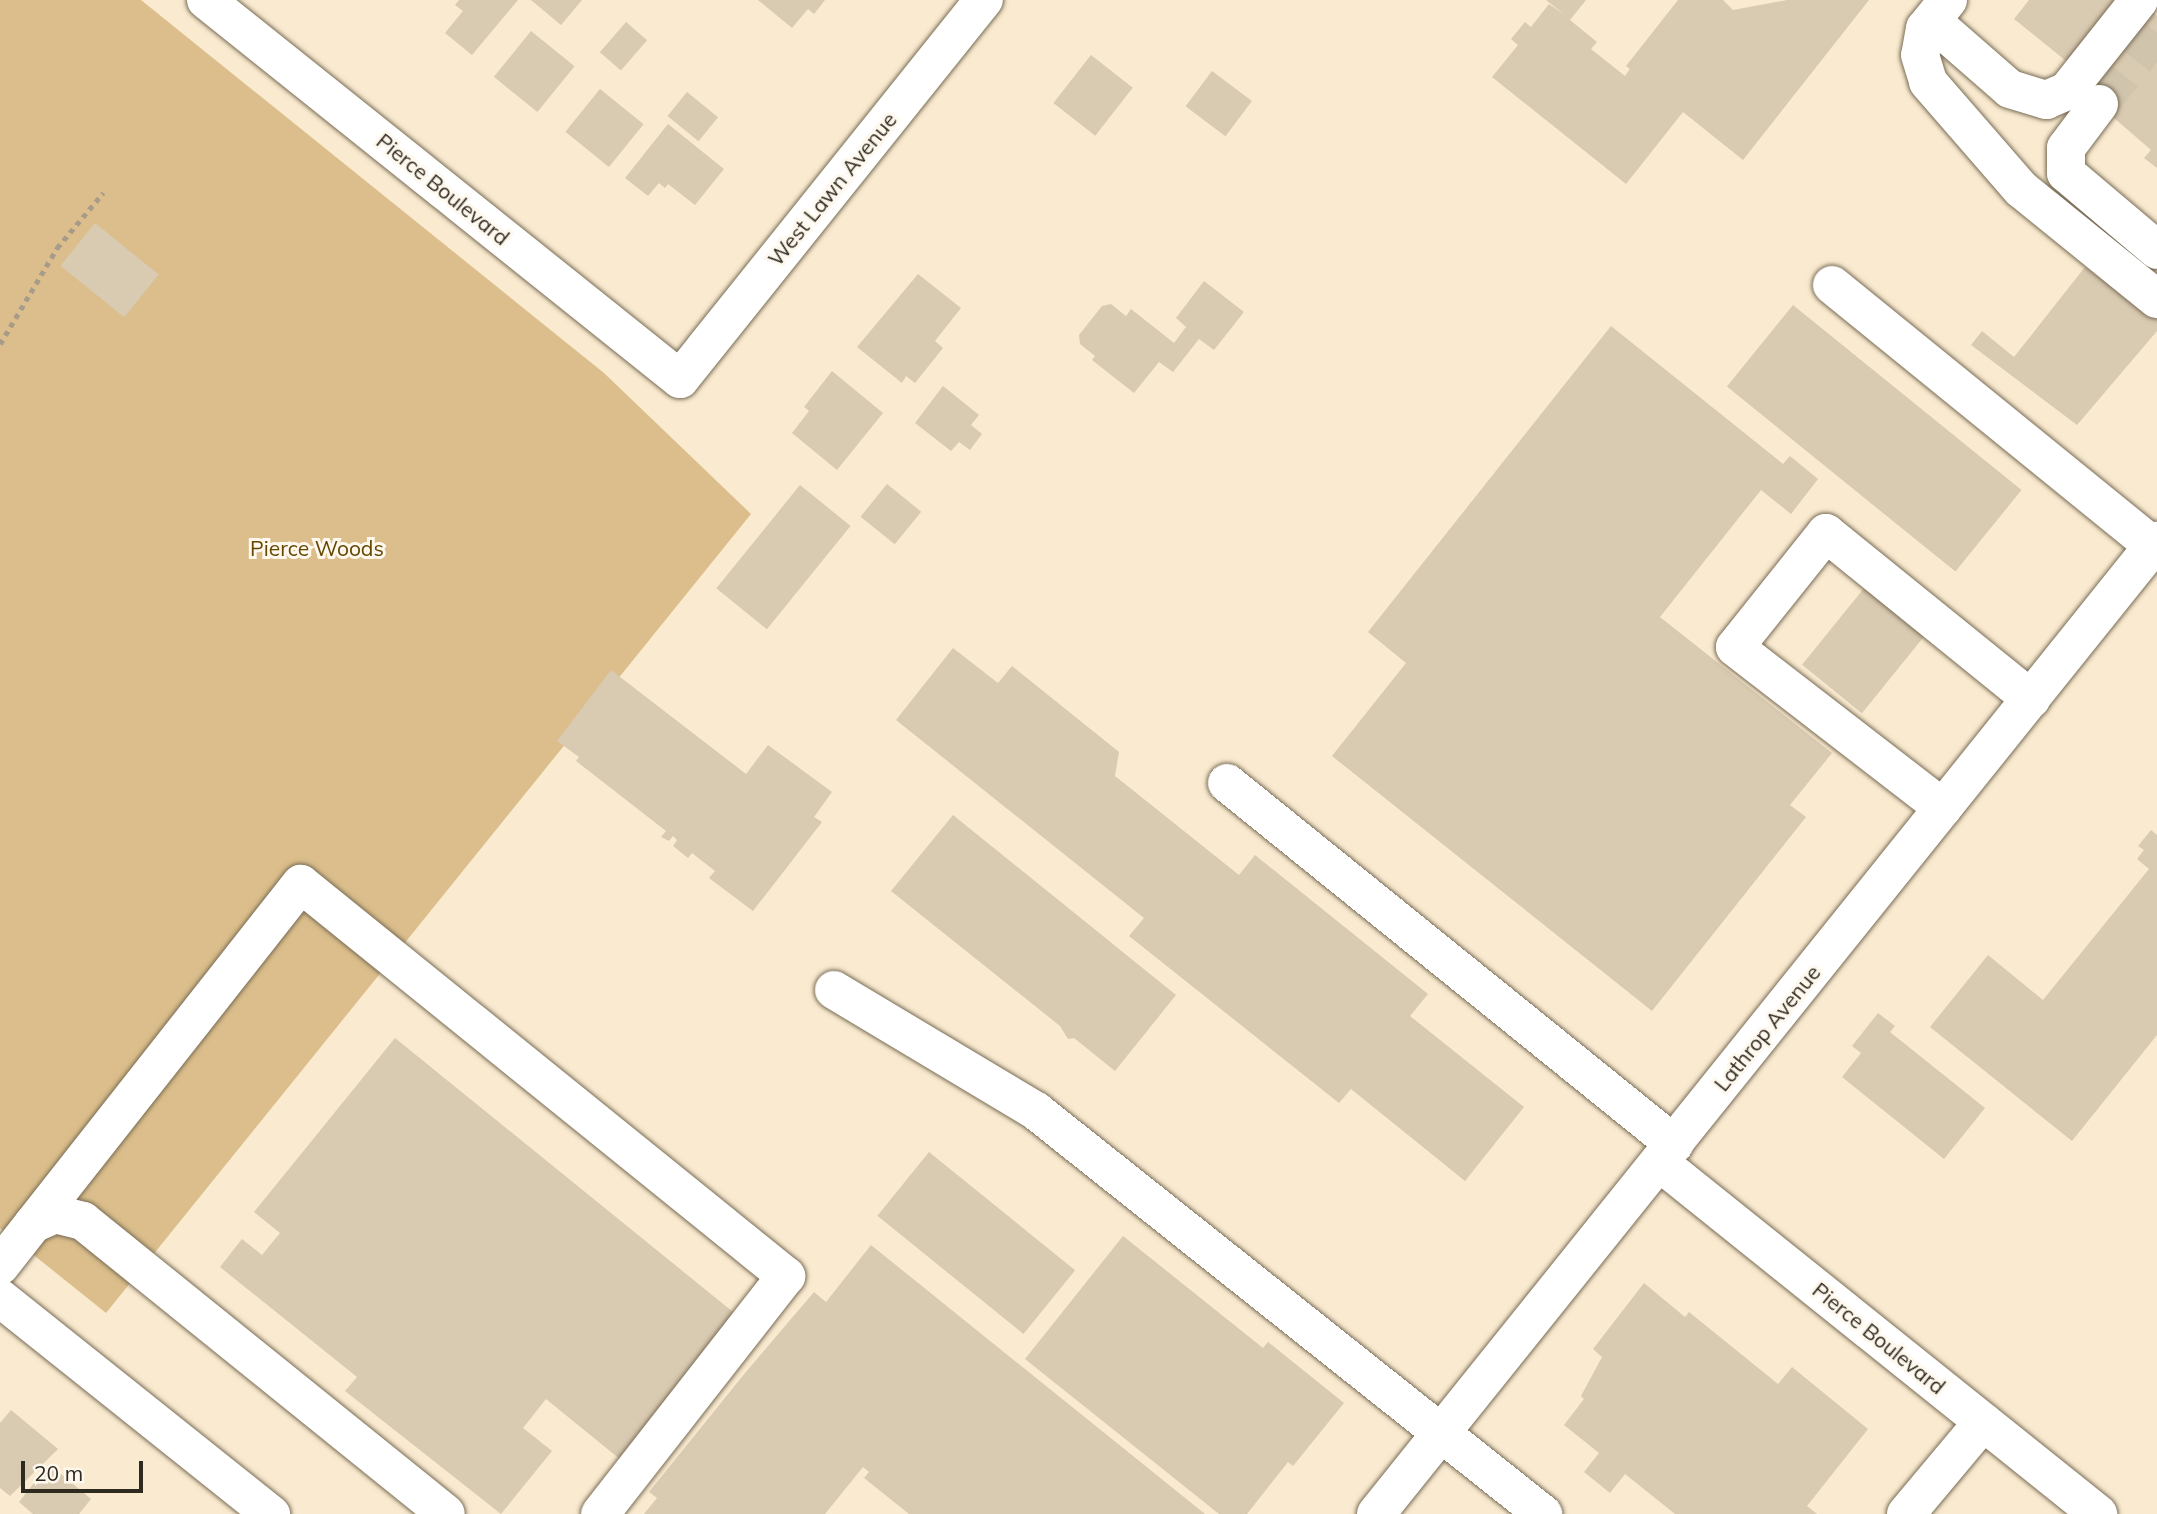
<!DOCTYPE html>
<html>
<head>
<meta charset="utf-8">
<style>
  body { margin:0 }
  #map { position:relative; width:2157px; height:1514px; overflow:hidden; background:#f9ead0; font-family:Mulish,sans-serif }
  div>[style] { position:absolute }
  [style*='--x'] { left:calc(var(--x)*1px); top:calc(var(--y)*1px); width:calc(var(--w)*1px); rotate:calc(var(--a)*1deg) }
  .green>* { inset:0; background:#dbbe8b }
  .building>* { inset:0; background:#d9cab2; transform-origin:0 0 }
  .minor-tunnel>* { height:38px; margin-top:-19px; transform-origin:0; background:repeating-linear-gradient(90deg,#d1c4ad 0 38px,transparent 0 57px) }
  .path>* { height:4.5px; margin-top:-2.25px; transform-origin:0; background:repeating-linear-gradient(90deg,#a79c89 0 5px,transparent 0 10px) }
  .roads { filter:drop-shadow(0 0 2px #796c55) drop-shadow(0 0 2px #796c55) }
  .minor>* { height:38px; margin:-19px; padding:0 19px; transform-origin:19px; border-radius:19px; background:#fff }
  span { translate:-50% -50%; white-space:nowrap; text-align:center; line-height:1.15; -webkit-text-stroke:6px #fef8ee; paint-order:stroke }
  .street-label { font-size:21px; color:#2f2a20 }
  .park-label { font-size:21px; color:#644600 }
  .scale { position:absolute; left:21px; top:1461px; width:122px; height:32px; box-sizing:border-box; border:4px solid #2f2a20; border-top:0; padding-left:9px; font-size:21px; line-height:24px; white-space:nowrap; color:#2f2a20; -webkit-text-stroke:5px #fef8ee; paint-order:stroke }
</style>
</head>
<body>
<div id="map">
  <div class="green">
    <i style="clip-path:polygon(0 0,141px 0,604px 373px,751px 514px,106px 1313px,0 1228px)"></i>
  </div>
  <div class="building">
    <i style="clip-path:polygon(459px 0,518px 0,472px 55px,445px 33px,463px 11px,455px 5px)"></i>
    <i style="clip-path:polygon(531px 0,582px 0,561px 25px)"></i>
    <i style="clip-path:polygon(758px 0,825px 0,814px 14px,808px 9px,792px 28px)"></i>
    <i style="clip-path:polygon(1546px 0,1586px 0,1570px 20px,1597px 42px,1591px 49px,1625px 76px,1630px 69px,1626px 66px,1678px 0,1723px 0,1733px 10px,1787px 0,1869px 0,1743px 160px,1683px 112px,1626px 184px,1492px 77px,1518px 45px,1511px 39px,1525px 22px,1531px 27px,1549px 4px,1565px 15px)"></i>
    <i style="clip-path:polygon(2029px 0,2121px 0,2070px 64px,2014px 19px)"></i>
    <i style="clip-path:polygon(2150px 10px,2157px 16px,2157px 168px,2144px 158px,2151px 150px,2084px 92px)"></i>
    <i style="left:626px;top:22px;width:28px;height:40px;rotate:41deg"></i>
    <i style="left:531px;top:31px;width:56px;height:59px;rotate:39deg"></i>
    <i style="left:1091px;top:55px;width:53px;height:61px;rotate:38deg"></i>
    <i style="left:1212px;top:71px;width:50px;height:44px;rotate:37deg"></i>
    <i style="left:600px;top:89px;width:56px;height:55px;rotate:39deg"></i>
    <i style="left:687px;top:92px;width:40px;height:31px;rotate:39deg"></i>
    <i style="clip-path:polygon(668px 124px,724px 169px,695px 205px,668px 184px,665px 188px,659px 183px,648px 196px,625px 178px)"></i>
    <i style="left:95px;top:223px;width:82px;height:55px;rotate:39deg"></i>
    <i style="clip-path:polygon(2085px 267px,2157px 318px,2157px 331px,2077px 425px,1971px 345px,1982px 331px,2014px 357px)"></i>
    <i style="clip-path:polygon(918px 274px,961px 308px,935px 341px,943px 348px,915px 383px,906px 376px,902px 383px,857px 347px)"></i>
    <i style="clip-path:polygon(1204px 281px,1244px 312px,1214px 350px,1199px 339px,1173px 372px,1159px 362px,1134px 393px,1092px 360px,1095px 356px,1080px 344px,1079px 335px,1102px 306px,1111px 304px,1126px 316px,1131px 309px,1174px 343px,1186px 327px,1176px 318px)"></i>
    <i style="left:1793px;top:305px;width:294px;height:105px;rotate:39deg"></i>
    <i style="clip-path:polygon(1611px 326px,1783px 464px,1790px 456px,1818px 479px,1791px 514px,1761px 490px,1660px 617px,1832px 753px,1790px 805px,1806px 817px,1652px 1011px,1332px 756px,1406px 663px,1368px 632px)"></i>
    <i style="clip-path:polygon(832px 371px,883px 413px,837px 470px,792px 433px,809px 411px,804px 407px)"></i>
    <i style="clip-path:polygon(943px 386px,979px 415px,971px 425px,982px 434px,970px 450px,959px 442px,951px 451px,915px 423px)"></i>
    <i style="left:887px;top:484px;width:44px;height:42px;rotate:39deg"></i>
    <i style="left:800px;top:485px;width:65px;height:133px;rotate:39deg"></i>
    <i style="left:1865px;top:587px;width:77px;height:100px;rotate:39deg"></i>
    <i style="clip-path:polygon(953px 648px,998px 683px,1012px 666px,1119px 752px,1115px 776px,1239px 875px,1255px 855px,1428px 994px,1410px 1016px,1524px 1107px,1465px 1181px,1351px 1089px,1339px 1103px,1129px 936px,1144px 918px,896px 720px)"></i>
    <i style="clip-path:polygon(611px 670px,746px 774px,768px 745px,832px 792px,814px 817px,822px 822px,753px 911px,709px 878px,715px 871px,692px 853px,688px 858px,673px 846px,677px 840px,673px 836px,669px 841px,661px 837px,666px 831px,576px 761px,579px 757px,557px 741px)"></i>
    <i style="clip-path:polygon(953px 815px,1176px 995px,1115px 1071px,1074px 1038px,1068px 1039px,1060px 1026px,891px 891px)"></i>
    <i style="clip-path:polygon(2151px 830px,2157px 835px,2157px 1035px,2072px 1141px,1930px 1027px,1988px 955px,2043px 1000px,2149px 869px,2137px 859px,2144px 850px,2138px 846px)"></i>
    <i style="clip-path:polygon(1878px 1013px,1895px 1026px,1890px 1032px,1985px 1108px,1944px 1159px,1842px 1077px,1861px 1053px,1852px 1046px)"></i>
    <i style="clip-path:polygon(395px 1038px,738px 1316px,621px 1460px,546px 1399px,523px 1428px,552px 1451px,501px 1514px,345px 1391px,357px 1377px,220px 1267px,242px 1239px,262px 1255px,280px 1233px,254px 1212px)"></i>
    <i style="left:929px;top:1152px;width:188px;height:82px;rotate:39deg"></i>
    <i style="clip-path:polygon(1123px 1236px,1263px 1348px,1268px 1342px,1344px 1403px,1293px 1466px,1288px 1462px,1247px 1514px,1219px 1514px,1025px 1359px)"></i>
    <i style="clip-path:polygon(871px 1245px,1205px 1514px,909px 1514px,864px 1478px,869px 1472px,863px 1467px,825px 1514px,644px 1514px,657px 1498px,649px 1492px,745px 1373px,814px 1292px,826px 1302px)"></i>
    <i style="clip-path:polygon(1644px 1283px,1685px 1317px,1689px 1312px,1778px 1384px,1792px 1367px,1868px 1429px,1807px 1506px,1817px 1514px,1675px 1514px,1625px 1474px,1610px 1493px,1584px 1472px,1599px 1453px,1564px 1425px,1584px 1399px,1581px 1396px,1602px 1357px,1593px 1349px)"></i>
    <i style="clip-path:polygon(11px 1410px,58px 1449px,10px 1496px,0 1488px,0 1423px)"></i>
    <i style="clip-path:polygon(49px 1464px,91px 1499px,79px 1514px,33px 1514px,19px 1502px)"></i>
  </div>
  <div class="minor-tunnel">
    <i style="--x:2099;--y:104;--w:92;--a:-51.1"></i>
  </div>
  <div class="path">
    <i style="--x:0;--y:344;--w:112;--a:-59.3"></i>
    <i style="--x:57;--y:248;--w:72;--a:-50.1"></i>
  </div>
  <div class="roads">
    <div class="minor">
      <i style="--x:206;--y:0;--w:607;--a:38.65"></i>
      <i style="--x:680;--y:379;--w:486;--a:-51.3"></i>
      <i style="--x:1948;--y:0;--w:36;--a:129"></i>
      <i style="--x:1925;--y:28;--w:27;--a:100"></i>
      <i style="--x:1920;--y:55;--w:28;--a:73"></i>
      <i style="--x:1928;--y:82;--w:142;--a:49"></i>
      <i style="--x:2021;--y:189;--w:175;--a:39"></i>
      <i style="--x:1932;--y:21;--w:103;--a:41.1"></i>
      <i style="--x:2010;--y:89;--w:38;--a:17"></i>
      <i style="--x:2046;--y:100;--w:23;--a:-23"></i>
      <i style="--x:2067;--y:91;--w:116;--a:-51.6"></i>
      <i style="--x:2099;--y:104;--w:55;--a:126.9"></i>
      <i style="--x:2066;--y:148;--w:25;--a:90"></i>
      <i style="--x:2066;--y:173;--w:119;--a:40.2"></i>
      <i style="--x:1832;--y:285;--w:414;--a:39.1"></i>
      <i style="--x:1227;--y:783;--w:575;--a:38.92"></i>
      <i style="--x:1943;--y:808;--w:263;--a:-142.3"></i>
      <i style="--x:1735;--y:647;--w:146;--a:-51.4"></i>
      <i style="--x:1826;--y:533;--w:264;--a:39"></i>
      <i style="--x:834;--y:990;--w:235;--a:30.9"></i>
      <i style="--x:1036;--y:1111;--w:648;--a:38.48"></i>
      <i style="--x:1659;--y:1162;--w:563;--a:38.72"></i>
      <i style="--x:33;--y:1224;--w:433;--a:-51.8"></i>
      <i style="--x:301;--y:884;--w:624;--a:38.95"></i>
      <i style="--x:786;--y:1276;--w:302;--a:128"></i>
      <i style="--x:0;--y:1266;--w:53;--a:-51.8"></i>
      <i style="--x:33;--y:1224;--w:24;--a:-24"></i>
      <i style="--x:55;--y:1214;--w:29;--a:14"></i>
      <i style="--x:83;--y:1221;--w:466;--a:38.9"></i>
      <i style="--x:0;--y:1298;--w:347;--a:38.6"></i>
      <i style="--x:1376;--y:1514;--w:1248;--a:-51.25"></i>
      <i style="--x:1906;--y:1514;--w:120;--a:-50.1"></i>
    </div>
  </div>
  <div class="street-label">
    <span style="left:443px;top:189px;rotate:39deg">Pierce Boulevard</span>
    <span style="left:832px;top:189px;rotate:-51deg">West Lawn Avenue</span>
    <span style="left:1767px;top:1028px;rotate:-51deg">Lathrop Avenue</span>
    <span style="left:1879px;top:1338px;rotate:39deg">Pierce Boulevard</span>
  </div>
  <div class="park-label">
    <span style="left:317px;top:548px">Pierce Woods</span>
  </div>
  <div class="scale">20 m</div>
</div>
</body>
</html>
